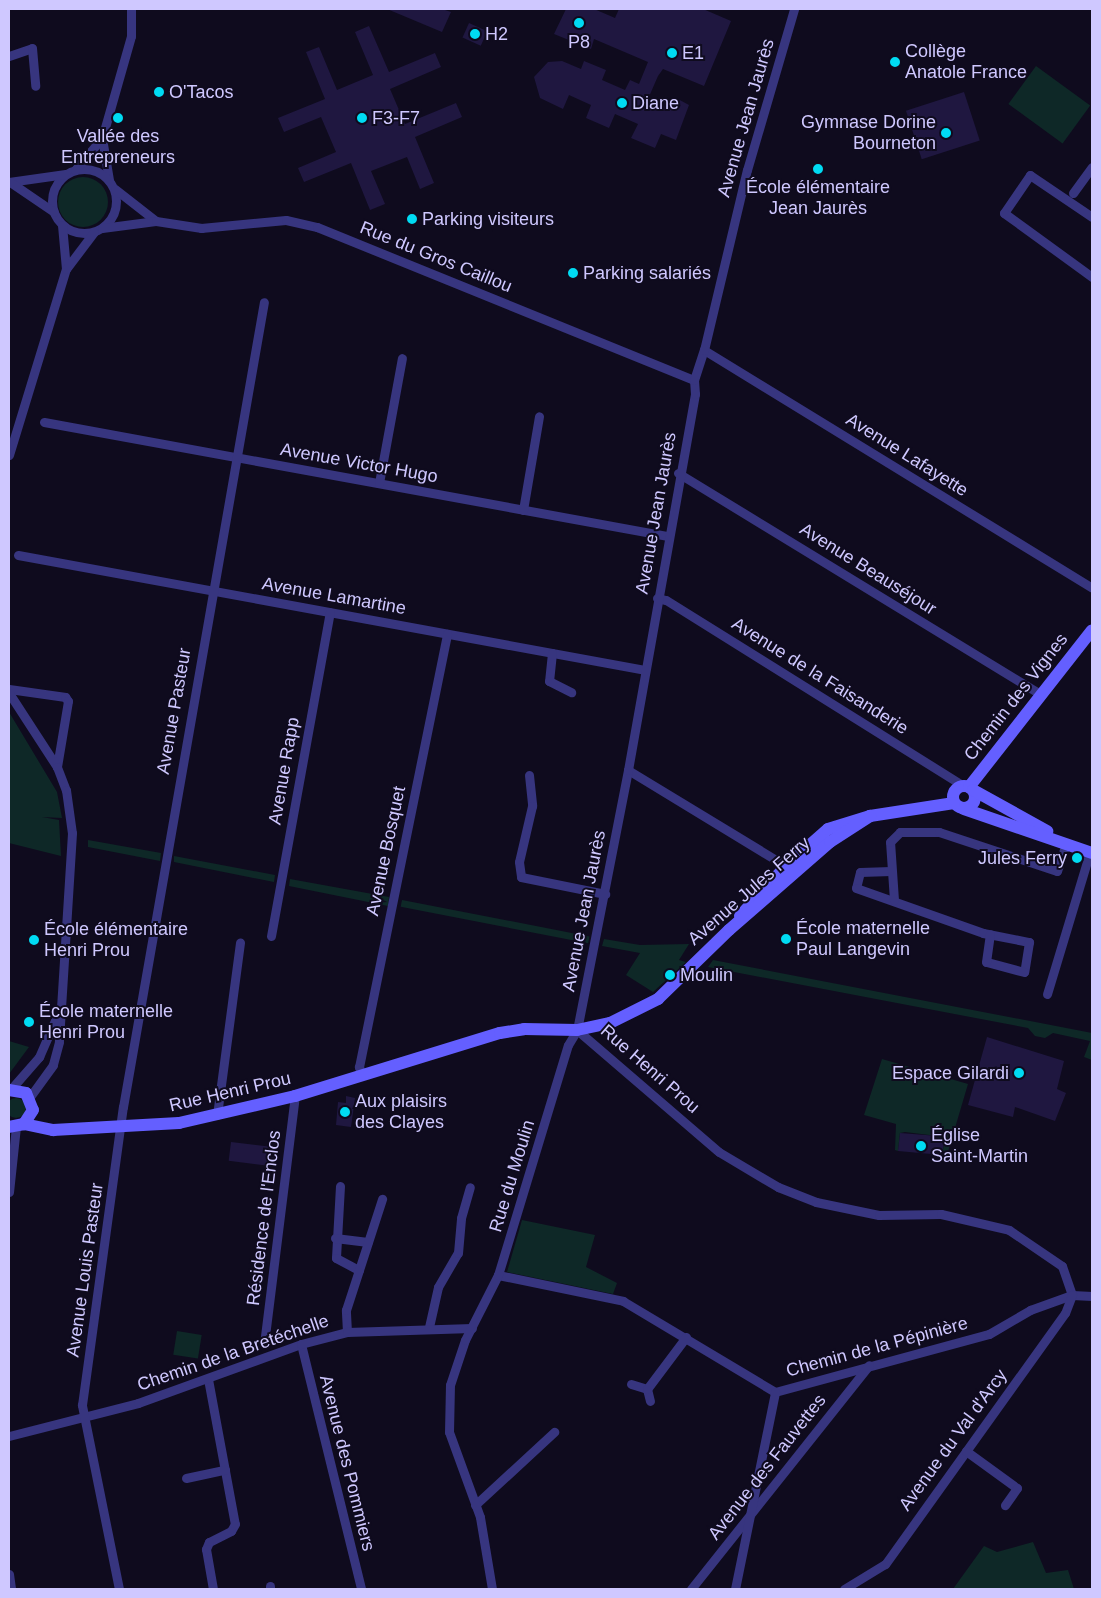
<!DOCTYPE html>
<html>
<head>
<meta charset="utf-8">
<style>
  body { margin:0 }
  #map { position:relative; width:1101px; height:1598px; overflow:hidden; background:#0f0b1e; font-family:Arial,sans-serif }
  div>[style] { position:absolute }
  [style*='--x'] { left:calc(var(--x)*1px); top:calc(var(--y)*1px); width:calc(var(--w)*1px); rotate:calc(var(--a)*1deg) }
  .green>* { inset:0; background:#0e2827; transform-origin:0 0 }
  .round { border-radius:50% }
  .building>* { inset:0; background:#1f1740; transform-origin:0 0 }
  .street>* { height:9px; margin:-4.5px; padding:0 4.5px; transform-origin:4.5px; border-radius:4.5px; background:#37357f }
  .street>.ring { margin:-4.5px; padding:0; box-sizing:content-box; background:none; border:9px solid #37357f; border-radius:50% }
  .secondary>* { height:12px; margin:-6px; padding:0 6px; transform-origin:6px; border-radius:6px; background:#645fff }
  .secondary>.ring { margin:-6px; padding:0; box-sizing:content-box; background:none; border:12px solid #645fff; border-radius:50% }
  .dots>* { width:14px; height:14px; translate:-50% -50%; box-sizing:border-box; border:2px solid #0f0b1e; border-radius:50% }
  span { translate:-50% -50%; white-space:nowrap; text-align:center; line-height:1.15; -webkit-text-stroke:4px #0f0b1e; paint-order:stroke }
  .poi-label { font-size:18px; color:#cfc8ff }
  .left { translate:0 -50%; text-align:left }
  .right { translate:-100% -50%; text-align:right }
  .street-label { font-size:18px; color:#cfc8ff }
  .frame { position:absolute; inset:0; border:10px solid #cfc8ff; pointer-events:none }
</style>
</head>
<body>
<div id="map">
  <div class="green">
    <i style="left:1036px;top:66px;width:67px;height:47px;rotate:36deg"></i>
    <i class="round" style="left:58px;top:177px;width:50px;height:50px"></i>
    <i style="clip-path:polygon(9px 712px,57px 792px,62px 818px,42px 817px,59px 820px,61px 856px,9px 843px)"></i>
    <i style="clip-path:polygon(88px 840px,161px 853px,160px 861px,88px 847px)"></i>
    <i style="clip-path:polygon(174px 856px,275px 875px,274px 882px,174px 862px)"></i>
    <i style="clip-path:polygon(290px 879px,389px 897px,388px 906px,289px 886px)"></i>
    <i style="left:402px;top:900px;width:191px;height:7px;rotate:11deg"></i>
    <i style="clip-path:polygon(604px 939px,640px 945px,689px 944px,679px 960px,686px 962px,653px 992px,626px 975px,640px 953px,602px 946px)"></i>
    <i style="clip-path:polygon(713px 960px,1092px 1033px,1092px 1060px,1084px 1057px,1090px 1041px,1053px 1033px,1045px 1038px,1035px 1036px,1028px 1028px,708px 967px)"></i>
    <i style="clip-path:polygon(9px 1041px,29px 1047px,9px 1074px)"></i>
    <i style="clip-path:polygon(882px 1059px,968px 1084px,947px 1155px,942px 1155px,944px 1143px,937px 1142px,937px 1136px,905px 1132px,900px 1133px,898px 1151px,895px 1150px,896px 1124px,864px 1115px)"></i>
    <i class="round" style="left:6px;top:1098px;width:20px;height:20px"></i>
    <i style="clip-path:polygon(522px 1220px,595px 1235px,586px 1267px,617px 1283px,613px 1294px,507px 1272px)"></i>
    <i style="left:177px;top:1331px;width:25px;height:24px;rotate:9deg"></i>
    <i style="clip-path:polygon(1033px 1542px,1046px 1573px,1068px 1570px,1074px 1589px,953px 1589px,984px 1546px,997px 1552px)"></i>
  </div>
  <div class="building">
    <i style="clip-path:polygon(387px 9px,442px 9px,451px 12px,442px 32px)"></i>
    <i style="clip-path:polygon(566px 9px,594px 9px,615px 18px,619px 9px,703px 9px,731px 21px,704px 86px,663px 69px,658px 76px,648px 99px,671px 109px,676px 98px,689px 105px,676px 140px,661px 134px,655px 148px,631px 138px,638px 124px,615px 114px,609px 128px,586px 118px,591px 105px,569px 95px,563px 109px,540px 98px,534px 77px,548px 62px,562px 61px,581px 69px,584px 61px,606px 70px,602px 80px,625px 90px,630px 80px,639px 84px,648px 62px,594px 39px,591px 49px,554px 34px)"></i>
    <i style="left:469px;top:23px;width:20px;height:16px;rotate:24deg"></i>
    <i style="clip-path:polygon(369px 26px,389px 72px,435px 53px,441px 67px,390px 89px,405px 124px,456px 103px,462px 117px,415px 137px,434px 183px,420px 189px,407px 157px,371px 171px,385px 204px,370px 210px,351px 163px,304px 182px,298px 168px,336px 152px,321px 117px,284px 132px,278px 118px,325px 99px,306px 52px,319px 47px,337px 90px,373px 75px,355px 32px)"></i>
    <i style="left:964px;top:92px;width:51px;height:61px;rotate:72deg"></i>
    <i style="clip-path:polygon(987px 1037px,1064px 1061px,1057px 1089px,1066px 1093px,1055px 1121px,1015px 1107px,1013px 1117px,968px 1105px)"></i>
    <i style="clip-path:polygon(346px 1096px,355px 1098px,351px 1127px,336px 1125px,338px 1102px,346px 1103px)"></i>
    <i style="clip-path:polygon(900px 1133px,938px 1136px,937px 1142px,944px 1142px,942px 1155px,898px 1151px)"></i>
    <i style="left:231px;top:1142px;width:46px;height:19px;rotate:7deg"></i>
  </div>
  <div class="street">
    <i style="--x:9;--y:56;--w:24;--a:-19"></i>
    <i style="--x:32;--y:48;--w:38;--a:85"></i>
    <i style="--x:102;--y:138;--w:43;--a:80.5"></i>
    <i class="ring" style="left:52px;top:169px;width:55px;height:55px"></i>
    <i style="--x:75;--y:170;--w:42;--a:-49.8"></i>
    <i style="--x:102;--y:138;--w:106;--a:-74.1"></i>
    <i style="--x:131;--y:36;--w:27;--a:-90"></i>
    <i style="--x:9;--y:182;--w:57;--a:-8.1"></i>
    <i style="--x:10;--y:182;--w:53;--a:34.3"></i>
    <i style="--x:115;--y:189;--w:52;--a:38"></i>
    <i style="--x:1073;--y:193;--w:32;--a:-54"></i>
    <i style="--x:1092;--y:217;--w:75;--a:-145.9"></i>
    <i style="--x:1030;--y:175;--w:46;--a:124.4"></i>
    <i style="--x:1004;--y:213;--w:109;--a:36"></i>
    <i style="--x:62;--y:225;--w:44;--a:84.8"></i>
    <i style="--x:102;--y:228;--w:54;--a:-7.4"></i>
    <i style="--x:156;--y:221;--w:46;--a:8.8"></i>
    <i style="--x:201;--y:228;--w:85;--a:-5.4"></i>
    <i style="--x:286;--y:220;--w:32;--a:13"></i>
    <i style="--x:317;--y:227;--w:407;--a:22.1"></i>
    <i style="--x:704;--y:350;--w:455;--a:31.5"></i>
    <i style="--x:44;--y:422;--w:633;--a:10.37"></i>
    <i style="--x:9;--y:455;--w:195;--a:-73"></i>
    <i style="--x:66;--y:269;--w:46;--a:-52.9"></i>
    <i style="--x:678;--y:473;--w:426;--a:31.4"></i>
    <i style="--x:379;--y:483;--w:127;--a:-79.6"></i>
    <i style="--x:523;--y:510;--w:95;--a:-80.3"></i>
    <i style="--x:18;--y:555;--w:637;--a:10.39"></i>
    <i style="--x:657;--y:598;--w:9;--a:13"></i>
    <i style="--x:666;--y:600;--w:351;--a:32"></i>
    <i style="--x:552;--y:653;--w:28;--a:96"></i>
    <i style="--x:549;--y:681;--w:25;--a:27"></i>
    <i style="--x:9;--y:689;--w:57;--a:8.1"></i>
    <i style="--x:65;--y:697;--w:5;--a:53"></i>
    <i style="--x:68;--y:701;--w:67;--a:99.5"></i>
    <i style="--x:9;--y:693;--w:88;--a:57"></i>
    <i style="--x:57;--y:767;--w:25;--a:69"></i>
    <i style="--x:66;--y:790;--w:43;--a:82.1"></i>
    <i style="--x:72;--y:833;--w:209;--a:93.6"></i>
    <i style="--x:59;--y:1042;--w:24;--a:105"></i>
    <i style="--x:53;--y:1065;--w:39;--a:126"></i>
    <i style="--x:628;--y:770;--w:191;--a:31.3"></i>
    <i style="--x:529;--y:775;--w:31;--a:84"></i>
    <i style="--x:532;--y:806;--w:57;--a:103.1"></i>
    <i style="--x:519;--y:862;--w:15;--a:82"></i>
    <i style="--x:521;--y:877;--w:86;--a:11.4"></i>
    <i style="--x:891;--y:871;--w:31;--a:178"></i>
    <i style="--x:860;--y:872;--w:16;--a:104"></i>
    <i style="--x:856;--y:888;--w:135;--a:19.5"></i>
    <i style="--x:983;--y:933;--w:47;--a:11.1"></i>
    <i style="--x:1029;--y:942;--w:30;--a:99"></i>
    <i style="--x:1024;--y:972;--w:39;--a:-165"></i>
    <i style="--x:986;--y:962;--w:28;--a:-82"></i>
    <i style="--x:894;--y:900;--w:58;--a:-93.9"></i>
    <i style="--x:890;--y:842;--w:14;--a:-45"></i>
    <i style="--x:900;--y:832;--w:39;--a:0"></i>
    <i style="--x:939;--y:832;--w:124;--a:18.3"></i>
    <i style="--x:1057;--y:871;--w:29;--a:-72"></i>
    <i style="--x:271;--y:936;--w:329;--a:-79.7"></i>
    <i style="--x:1047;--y:994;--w:148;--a:-73.2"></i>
    <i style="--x:577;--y:1030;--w:187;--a:40.7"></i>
    <i style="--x:719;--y:1152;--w:69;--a:30.7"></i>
    <i style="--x:778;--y:1187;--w:41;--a:21.5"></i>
    <i style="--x:816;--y:1202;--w:64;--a:11.7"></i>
    <i style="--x:879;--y:1215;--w:62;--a:-0.9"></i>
    <i style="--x:941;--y:1214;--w:70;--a:13.2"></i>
    <i style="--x:1009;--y:1230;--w:64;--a:34.2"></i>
    <i style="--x:1062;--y:1266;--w:31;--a:71"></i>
    <i style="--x:1072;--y:1295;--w:20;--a:3"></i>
    <i style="--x:362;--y:1075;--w:9;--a:-111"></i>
    <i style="--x:359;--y:1067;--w:442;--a:-78.5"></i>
    <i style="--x:11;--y:1089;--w:43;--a:-48.8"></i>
    <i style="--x:39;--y:1057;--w:43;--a:-66.4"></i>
    <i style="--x:217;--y:1115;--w:174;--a:-82.4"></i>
    <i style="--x:340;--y:1186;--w:72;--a:93.2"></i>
    <i style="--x:336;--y:1258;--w:26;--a:28"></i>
    <i style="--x:9;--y:1192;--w:65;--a:-83.9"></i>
    <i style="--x:335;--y:1238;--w:33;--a:7"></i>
    <i style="--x:498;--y:1275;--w:128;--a:11.7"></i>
    <i style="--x:623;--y:1301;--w:177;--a:30.9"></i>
    <i style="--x:775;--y:1392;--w:222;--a:-15.2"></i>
    <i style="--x:989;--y:1334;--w:48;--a:-30.3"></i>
    <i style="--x:1030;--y:1310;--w:45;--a:-19.7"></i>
    <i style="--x:1072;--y:1295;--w:19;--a:111"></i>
    <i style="--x:1065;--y:1313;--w:309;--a:125.6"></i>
    <i style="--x:885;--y:1564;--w:48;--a:148.6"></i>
    <i style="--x:429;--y:1327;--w:41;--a:-77.3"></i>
    <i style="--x:438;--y:1287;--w:39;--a:-60"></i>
    <i style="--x:458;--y:1253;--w:35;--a:-85"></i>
    <i style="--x:461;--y:1218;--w:32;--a:-74"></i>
    <i style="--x:347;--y:1332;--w:22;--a:-93"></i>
    <i style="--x:346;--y:1310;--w:117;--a:-72"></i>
    <i style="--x:264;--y:1344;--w:250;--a:-82.9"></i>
    <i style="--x:301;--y:1344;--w:252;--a:76.2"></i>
    <i style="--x:208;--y:1379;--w:147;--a:79.5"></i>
    <i style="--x:235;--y:1524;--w:8;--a:120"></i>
    <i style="--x:231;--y:1531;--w:25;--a:153"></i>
    <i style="--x:209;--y:1542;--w:8;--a:113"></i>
    <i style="--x:206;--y:1549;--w:41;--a:80.1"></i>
    <i style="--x:631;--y:1384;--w:17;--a:17"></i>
    <i style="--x:650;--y:1401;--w:12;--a:-104"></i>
    <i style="--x:647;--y:1389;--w:65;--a:-53.1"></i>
    <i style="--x:9;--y:1436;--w:133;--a:-14.3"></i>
    <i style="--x:138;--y:1403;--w:173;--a:-19.9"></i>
    <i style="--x:301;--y:1344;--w:48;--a:-14.6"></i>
    <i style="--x:347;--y:1332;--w:125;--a:-1.8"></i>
    <i style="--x:966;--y:1451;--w:63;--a:36"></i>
    <i style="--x:1017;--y:1488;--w:21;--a:125"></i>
    <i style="--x:186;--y:1478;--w:40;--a:-12"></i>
    <i style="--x:475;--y:1505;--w:108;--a:-42.7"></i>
    <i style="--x:9;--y:1574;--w:15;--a:82"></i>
    <i style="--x:119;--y:1589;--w:188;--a:-101.4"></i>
    <i style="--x:82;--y:1405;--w:301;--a:-82.2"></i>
    <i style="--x:123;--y:1107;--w:817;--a:-80.07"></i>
    <i style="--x:270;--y:1589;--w:3;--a:-90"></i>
    <i style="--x:492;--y:1589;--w:73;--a:-99.5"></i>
    <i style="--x:480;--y:1517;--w:90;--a:-110"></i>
    <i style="--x:449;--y:1432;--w:47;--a:-88.8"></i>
    <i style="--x:450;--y:1385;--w:47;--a:-71.6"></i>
    <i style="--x:465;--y:1340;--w:73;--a:-63.1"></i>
    <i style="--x:498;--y:1275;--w:240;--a:-73.1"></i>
    <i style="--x:568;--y:1045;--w:17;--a:-59"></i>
    <i style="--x:577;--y:1030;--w:265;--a:-78.9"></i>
    <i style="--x:628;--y:770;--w:382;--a:-79.9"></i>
    <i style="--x:695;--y:394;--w:14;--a:-94"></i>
    <i style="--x:694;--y:380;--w:32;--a:-72"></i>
    <i style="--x:704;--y:350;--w:185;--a:-76.6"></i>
    <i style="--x:747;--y:170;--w:168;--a:-73.7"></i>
    <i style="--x:691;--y:1589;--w:286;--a:-51.5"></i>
    <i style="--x:735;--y:1589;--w:201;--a:-78.5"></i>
  </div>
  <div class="secondary">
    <i class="ring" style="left:953px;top:786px;width:10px;height:10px"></i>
    <i style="--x:969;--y:787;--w:199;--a:-51.9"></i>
    <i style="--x:973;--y:790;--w:85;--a:29"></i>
    <i style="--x:964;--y:809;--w:135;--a:19"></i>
    <i style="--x:740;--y:916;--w:68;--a:-47.4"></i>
    <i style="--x:786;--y:866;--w:56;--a:-41.4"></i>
    <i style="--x:828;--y:829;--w:44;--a:-17.2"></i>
    <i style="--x:870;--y:816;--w:85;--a:-8.8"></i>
    <i style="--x:9;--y:1090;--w:17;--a:10"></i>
    <i style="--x:26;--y:1093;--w:18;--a:68"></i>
    <i style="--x:33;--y:1110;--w:17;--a:123"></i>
    <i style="--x:24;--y:1124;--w:15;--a:169"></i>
    <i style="--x:24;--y:1124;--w:30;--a:12"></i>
    <i style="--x:53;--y:1130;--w:126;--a:-3.2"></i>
    <i style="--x:179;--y:1123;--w:119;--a:-13.1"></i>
    <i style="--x:295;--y:1096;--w:214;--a:-17.1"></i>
    <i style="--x:500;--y:1033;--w:24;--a:-9"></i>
    <i style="--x:524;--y:1029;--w:53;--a:1.1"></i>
    <i style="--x:577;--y:1030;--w:34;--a:-12"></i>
    <i style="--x:610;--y:1023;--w:54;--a:-26.6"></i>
    <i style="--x:658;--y:999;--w:99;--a:-44.2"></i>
    <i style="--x:729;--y:930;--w:134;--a:-41.1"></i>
    <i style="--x:830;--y:842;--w:48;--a:-33"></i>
  </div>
  <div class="dots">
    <i style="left:579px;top:23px;background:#00dbf3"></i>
    <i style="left:475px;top:34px;background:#00dbf3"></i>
    <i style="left:672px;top:53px;background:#00dbf3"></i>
    <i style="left:895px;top:62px;background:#00dbf3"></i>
    <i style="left:159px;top:92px;background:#00dbf3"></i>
    <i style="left:622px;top:103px;background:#00dbf3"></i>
    <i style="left:118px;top:118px;background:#00dbf3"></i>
    <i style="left:362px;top:118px;background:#00dbf3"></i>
    <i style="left:946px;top:133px;background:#00dbf3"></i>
    <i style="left:818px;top:169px;background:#00dbf3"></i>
    <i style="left:412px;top:219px;background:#00dbf3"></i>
    <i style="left:573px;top:273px;background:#00dbf3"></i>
    <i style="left:1077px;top:858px;background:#00dbf3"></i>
    <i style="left:786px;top:939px;background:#00dbf3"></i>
    <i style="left:34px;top:940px;background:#00dbf3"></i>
    <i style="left:670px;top:975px;background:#00dbf3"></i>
    <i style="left:29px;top:1022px;background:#00dbf3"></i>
    <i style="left:1019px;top:1073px;background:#00dbf3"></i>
    <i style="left:345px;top:1112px;background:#00dbf3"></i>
    <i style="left:921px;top:1146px;background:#00dbf3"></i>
  </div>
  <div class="poi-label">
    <span class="left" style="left:485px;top:34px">H2</span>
    <span style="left:579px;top:42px">P8</span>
    <span class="left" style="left:905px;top:62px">Collège<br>Anatole France</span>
    <span class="left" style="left:682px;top:53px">E1</span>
    <span class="left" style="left:169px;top:92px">O'Tacos</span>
    <span class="left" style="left:632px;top:103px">Diane</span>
    <span class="left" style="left:372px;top:118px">F3-F7</span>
    <span class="right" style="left:936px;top:133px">Gymnase Dorine<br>Bourneton</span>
    <span style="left:118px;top:147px">Vallée des<br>Entrepreneurs</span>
    <span style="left:818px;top:198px">École élémentaire<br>Jean Jaurès</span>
    <span class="left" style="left:422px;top:219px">Parking visiteurs</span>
    <span class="left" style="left:583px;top:273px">Parking salariés</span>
    <span class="right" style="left:1067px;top:858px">Jules Ferry</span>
    <span class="left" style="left:796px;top:939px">École maternelle<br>Paul Langevin</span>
    <span class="left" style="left:44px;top:940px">École élémentaire<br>Henri Prou</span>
    <span class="left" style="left:680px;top:975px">Moulin</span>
    <span class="left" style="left:39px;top:1022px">École maternelle<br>Henri Prou</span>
    <span class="right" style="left:1009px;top:1073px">Espace Gilardi</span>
    <span class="left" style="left:355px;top:1112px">Aux plaisirs<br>des Clayes</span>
    <span class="left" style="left:931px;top:1146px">Église<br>Saint-Martin</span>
  </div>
  <div class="street-label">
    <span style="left:746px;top:118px;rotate:-74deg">Avenue Jean Jaurès</span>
    <span style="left:436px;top:257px;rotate:22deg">Rue du Gros Caillou</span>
    <span style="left:907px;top:455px;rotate:32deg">Avenue Lafayette</span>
    <span style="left:359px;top:463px;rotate:10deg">Avenue Victor Hugo</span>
    <span style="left:656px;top:513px;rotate:-80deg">Avenue Jean Jaurès</span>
    <span style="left:868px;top:569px;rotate:32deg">Avenue Beauséjour</span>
    <span style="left:334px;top:596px;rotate:10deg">Avenue Lamartine</span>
    <span style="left:820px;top:676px;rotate:32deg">Avenue de la Faisanderie</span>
    <span style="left:1016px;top:697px;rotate:-52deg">Chemin des Vignes</span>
    <span style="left:174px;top:711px;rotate:-80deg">Avenue Pasteur</span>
    <span style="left:284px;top:771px;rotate:-80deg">Avenue Rapp</span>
    <span style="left:386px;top:851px;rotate:-78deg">Avenue Bosquet</span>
    <span style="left:749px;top:891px;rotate:-41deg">Avenue Jules Ferry</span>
    <span style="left:584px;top:911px;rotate:-79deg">Avenue Jean Jaurès</span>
    <span style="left:650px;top:1069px;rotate:41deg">Rue Henri Prou</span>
    <span style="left:230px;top:1092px;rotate:-13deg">Rue Henri Prou</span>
    <span style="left:512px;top:1176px;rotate:-73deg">Rue du Moulin</span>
    <span style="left:264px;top:1218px;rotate:-83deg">Résidence de l'Enclos</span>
    <span style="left:85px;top:1270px;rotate:-82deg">Avenue Louis Pasteur</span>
    <span style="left:877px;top:1347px;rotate:-15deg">Chemin de la Pépinière</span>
    <span style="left:233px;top:1353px;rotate:-19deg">Chemin de la Bretéchelle</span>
    <span style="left:953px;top:1440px;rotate:-54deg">Avenue du Val d'Arcy</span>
    <span style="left:347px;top:1463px;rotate:76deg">Avenue des Pommiers</span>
    <span style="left:767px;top:1467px;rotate:-52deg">Avenue des Fauvettes</span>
  </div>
  <div class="frame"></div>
</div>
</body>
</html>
